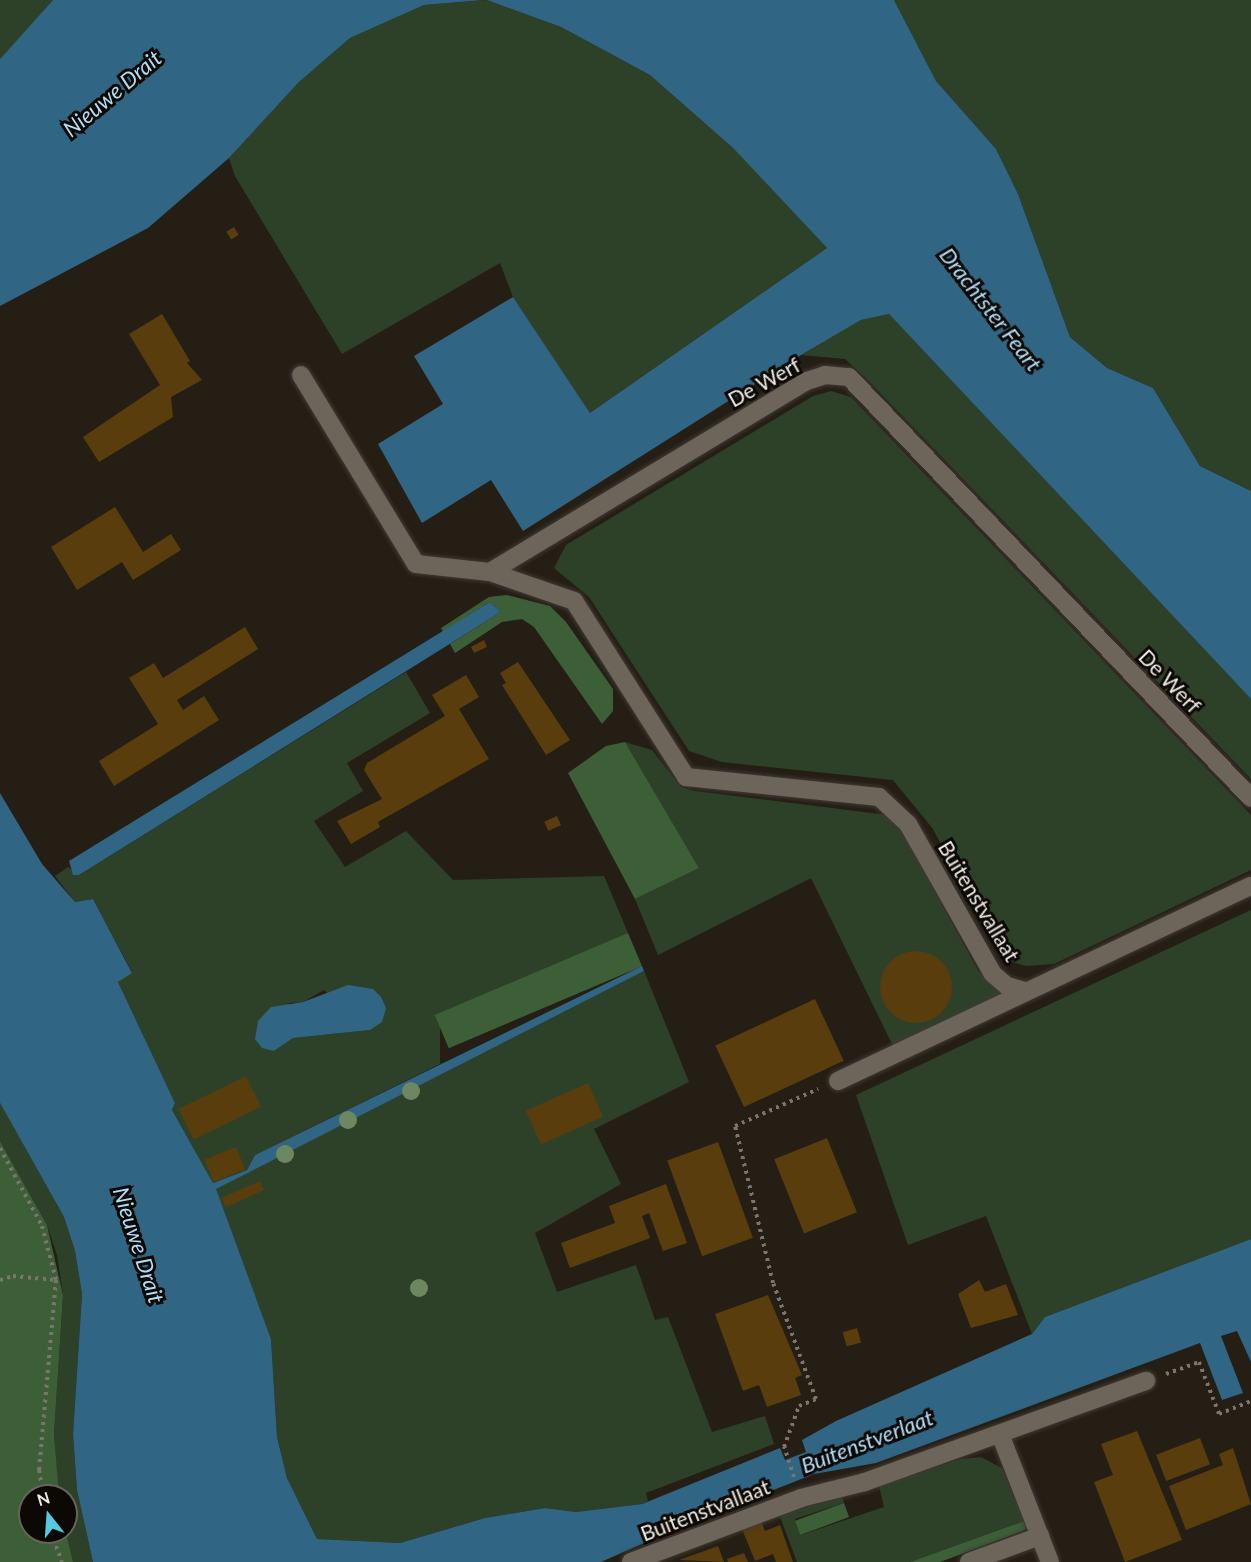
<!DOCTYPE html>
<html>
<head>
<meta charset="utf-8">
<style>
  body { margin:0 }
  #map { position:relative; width:1251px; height:1562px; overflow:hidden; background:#251e15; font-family:Lato,sans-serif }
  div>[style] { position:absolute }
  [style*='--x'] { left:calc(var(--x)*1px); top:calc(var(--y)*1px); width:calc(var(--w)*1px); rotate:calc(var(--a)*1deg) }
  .green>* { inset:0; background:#2d4129 }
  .forest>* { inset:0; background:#3d5f37; transform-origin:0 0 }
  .water>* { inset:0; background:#306583 }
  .building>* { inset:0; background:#5a3d0c; transform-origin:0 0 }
  .round { border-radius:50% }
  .path>* { height:4px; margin-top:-2px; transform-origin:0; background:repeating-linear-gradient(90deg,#7b756d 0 3px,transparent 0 7.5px) }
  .roads { filter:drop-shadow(0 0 2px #403a34) drop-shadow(0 0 2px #403a34) }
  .minor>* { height:18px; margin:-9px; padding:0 9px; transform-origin:9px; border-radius:9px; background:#6d655a }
  .trees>* { width:18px; height:18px; margin:-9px; border-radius:50%; background:#6d8860 }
  span { translate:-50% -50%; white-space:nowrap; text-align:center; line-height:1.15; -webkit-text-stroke:6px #0c0905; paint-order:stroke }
  .street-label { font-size:21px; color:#efeae4 }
  .water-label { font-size:22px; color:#afddfa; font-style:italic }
  .north { position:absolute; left:18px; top:1484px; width:60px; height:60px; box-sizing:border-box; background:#0c0905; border:2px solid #67635e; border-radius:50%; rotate:343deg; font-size:16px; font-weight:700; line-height:24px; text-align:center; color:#efeae4 }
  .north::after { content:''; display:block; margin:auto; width:21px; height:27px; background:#55cadf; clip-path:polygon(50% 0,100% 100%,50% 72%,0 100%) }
</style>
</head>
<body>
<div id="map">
  <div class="green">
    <i style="clip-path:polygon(0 0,53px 0,0 59px)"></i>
    <i style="clip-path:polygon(487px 0,561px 27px,650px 75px,733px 148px,827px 248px,590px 413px,513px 297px,500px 263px,342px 354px,235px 176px,229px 158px,299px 82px,350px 38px,424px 5px)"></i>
    <i style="clip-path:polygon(894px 0,1251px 0,1251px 491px,1200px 466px,1153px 388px,1107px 368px,1070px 337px,1018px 194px,996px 149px,936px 81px)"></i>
    <i style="clip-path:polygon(889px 314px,1251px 699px,1251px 779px,867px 379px,845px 359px,801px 355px,861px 320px)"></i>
    <i style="clip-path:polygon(831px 391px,851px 397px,1251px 815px,1251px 870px,1054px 964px,1026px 966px,1002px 959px,933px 829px,893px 780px,722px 762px,689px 751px,589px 597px,554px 568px,566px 545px,813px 396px)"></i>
    <i style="clip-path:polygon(evenodd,406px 672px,430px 713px,347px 763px,363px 791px,314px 821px,345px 867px,406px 831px,453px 880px,604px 876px,628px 933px,440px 1026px,440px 1064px,255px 1155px,247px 1170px,213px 1183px,172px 1110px,175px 1103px,118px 982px,132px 972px,93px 899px,75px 902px,55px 876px,68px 867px,79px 875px,406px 672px,324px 990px,370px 1030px,293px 1038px,274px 1051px,289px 1003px,303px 1002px,324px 990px)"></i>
    <i style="clip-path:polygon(625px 742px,652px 750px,681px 787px,695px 791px,888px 815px,898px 824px,978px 971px,1006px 994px,893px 1046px,811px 878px,658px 955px,635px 899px,699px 868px)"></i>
    <i style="clip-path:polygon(1251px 910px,1251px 1239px,1045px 1317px,1032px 1334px,986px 1216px,908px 1245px,856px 1095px)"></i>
    <i style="clip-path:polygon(644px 971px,689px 1082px,594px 1129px,621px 1184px,535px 1233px,557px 1292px,636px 1265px,655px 1320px,668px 1317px,712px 1432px,765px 1416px,774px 1444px,646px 1493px,648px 1501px,642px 1504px,576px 1512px,545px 1508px,485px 1518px,400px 1543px,317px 1539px,287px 1478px,277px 1437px,271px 1339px,215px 1189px)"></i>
    <i style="clip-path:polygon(0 1103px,64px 1217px,75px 1251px,82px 1294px,73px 1434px,77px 1490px,93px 1562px,73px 1562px,66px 1532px,66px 1496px,58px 1492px,54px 1434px,63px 1295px,57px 1255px,47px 1225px,0 1141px)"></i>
    <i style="clip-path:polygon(981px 1457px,1002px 1468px,1024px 1521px,910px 1562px,797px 1562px,779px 1514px,842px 1497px,844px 1503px,795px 1519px,801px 1535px,884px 1507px,879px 1486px,960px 1459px)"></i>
  </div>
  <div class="forest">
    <i style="clip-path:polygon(507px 595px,550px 606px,566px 622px,613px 689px,613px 711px,602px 724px,534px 627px,522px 619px,502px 622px,455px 653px,450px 644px,501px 612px,490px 602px,443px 632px,441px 628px,489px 597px)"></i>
    <i style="clip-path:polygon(625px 742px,699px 868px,635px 899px,568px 773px,606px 746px)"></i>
    <i style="left:628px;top:933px;width:36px;height:210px;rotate:67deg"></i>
    <i style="clip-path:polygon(0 1141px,47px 1225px,63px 1295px,54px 1434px,59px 1496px,30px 1496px,30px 1532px,66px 1532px,73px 1562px,0 1562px)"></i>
    <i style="left:844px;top:1503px;width:15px;height:52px;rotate:70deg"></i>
    <i style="clip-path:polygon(1024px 1521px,1027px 1528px,1023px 1531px,940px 1562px,910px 1562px)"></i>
  </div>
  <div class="water">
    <i style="clip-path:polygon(53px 0,484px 0,424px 5px,350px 38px,299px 82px,229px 158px,148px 228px,0 306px,0 59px)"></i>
    <i style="clip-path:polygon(487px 0,894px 0,936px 81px,996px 149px,1018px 194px,1070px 337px,1107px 368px,1153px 388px,1200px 466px,1251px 491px,1251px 699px,889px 314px,861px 320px,801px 355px,523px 531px,491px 480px,422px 523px,378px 444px,443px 404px,414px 356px,513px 297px,590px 413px,827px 248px,733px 148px,650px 75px,561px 27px)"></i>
    <i style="clip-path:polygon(490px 602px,501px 612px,79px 875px,73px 875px,69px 861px)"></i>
    <i style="clip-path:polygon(0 793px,42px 864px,75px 902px,93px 899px,132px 973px,118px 982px,175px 1103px,172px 1110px,213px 1183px,247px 1170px,255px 1155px,642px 966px,644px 971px,216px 1189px,271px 1339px,277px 1437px,287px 1478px,317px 1539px,400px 1543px,485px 1518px,545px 1508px,576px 1512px,642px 1504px,780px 1448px,785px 1460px,806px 1452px,802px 1440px,836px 1421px,1032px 1334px,1045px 1317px,1251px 1239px,1251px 1362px,1237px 1331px,1221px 1336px,1243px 1393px,1222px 1400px,1200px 1343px,876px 1463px,814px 1474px,682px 1526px,677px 1514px,654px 1523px,660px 1536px,601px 1562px,93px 1562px,77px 1490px,73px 1434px,82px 1294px,75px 1251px,64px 1217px,0 1103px)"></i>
    <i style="clip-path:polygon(348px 985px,373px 989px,381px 997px,386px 1008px,382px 1022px,370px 1030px,293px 1038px,274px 1051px,262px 1048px,255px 1039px,258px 1021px,271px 1007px,303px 1002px)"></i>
  </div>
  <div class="building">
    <i style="left:234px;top:227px;width:9px;height:9px;rotate:58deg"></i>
    <i style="clip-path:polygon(162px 314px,190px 361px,187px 363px,202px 380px,171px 397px,173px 417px,99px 462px,83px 437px,160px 385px,129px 334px)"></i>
    <i style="clip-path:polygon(115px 507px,143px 552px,171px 534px,181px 550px,133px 580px,122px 562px,77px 590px,51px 547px)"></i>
    <i style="clip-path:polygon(245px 627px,258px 649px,177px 700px,183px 710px,204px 696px,219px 720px,114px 786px,99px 761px,158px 724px,129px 678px,154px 663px,163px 678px)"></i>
    <i style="clip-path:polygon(484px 640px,487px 647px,474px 653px,471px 647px)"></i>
    <i style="clip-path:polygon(518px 662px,570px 740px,546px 755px,502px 685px,506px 683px,500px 673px)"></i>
    <i style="clip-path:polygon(466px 675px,479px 697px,459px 709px,489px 759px,378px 822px,380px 827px,351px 844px,337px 821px,382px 799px,364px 770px,367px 763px,445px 716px,432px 695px)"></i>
    <i style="left:557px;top:816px;width:10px;height:14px;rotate:66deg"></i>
    <i class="round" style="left:880px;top:951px;width:72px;height:72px"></i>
    <i style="left:815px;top:999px;width:68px;height:110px;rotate:65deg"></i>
    <i style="left:246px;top:1076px;width:34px;height:75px;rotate:64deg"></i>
    <i style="left:588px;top:1083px;width:37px;height:68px;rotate:66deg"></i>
    <i style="left:827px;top:1138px;width:80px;height:57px;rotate:68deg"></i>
    <i style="left:718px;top:1142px;width:102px;height:54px;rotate:70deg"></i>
    <i style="left:236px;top:1147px;width:24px;height:34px;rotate:68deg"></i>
    <i style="left:260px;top:1181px;width:10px;height:42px;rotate:66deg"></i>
    <i style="clip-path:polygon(666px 1184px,687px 1243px,663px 1251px,649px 1213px,642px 1216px,650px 1238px,570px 1268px,561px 1243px,615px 1223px,609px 1206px)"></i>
    <i style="clip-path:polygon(979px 1280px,985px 1292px,1006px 1284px,1018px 1315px,971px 1328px,958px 1294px)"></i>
    <i style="clip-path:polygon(768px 1295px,802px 1375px,795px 1378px,801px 1395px,767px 1407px,759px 1385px,743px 1391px,715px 1314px)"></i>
    <i style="left:857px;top:1328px;width:15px;height:15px;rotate:74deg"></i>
    <i style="clip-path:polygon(1137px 1431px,1182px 1540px,1125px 1562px,1094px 1482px,1113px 1475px,1101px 1444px)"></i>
    <i style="left:1200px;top:1438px;width:28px;height:47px;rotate:69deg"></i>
    <i style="clip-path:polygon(1233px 1448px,1251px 1504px,1186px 1530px,1169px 1486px,1223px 1465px,1219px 1454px)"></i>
    <i style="clip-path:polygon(761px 1521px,765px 1531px,780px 1525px,793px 1562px,776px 1562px,773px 1554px,755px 1561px,742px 1529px)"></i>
    <i style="clip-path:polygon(718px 1546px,724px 1562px,679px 1560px)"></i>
    <i style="clip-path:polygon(744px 1553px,748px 1562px,728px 1562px,727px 1559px)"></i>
  </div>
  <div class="path">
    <i style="--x:0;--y:1148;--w:89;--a:61.7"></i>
    <i style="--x:42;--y:1226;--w:56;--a:75.5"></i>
    <i style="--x:56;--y:1280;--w:191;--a:95.1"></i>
    <i style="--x:39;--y:1470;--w:26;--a:81"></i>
    <i style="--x:0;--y:1280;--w:14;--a:-17"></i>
    <i style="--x:13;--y:1276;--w:43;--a:5.3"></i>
    <i style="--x:1166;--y:1374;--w:35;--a:-20"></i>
    <i style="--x:1199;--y:1362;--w:56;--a:69"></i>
    <i style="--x:1219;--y:1414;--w:35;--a:-22"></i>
    <i style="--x:794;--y:1477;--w:32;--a:-108"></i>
    <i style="--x:784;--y:1447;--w:44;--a:-69.9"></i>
    <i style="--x:799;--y:1406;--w:18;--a:-22"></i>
    <i style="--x:816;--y:1399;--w:124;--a:-110.3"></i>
    <i style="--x:773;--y:1283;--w:162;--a:-103.6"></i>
    <i style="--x:735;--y:1126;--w:91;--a:-24"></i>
    <i style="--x:51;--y:1532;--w:32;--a:70"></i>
  </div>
  <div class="roads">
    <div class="minor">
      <i style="--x:301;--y:375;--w:221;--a:58.7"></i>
      <i style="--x:416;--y:564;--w:74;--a:6.2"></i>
      <i style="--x:490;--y:572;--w:370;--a:-31.1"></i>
      <i style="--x:807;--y:381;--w:19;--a:-18"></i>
      <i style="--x:825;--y:375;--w:24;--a:5"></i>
      <i style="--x:849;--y:377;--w:582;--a:46.32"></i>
      <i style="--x:490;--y:572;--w:89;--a:19"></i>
      <i style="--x:574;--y:601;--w:209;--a:57.5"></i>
      <i style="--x:686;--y:777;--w:194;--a:5.9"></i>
      <i style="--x:879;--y:797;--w:40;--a:43"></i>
      <i style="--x:908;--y:824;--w:172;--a:60.5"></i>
      <i style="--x:993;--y:974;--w:18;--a:41"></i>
      <i style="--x:1007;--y:986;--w:19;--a:16"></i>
      <i style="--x:838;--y:1081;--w:457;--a:-25.3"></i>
      <i style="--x:1000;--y:1434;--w:137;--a:68.7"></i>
      <i style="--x:631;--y:1562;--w:182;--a:-20.6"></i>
      <i style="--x:801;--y:1498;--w:66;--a:-14"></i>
      <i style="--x:865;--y:1482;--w:299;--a:-19.8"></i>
      <i style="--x:969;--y:1562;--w:76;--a:-20.1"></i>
    </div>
  </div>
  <div class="trees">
    <i style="left:411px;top:1091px"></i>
    <i style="left:348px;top:1120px"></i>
    <i style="left:285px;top:1154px"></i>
    <i style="left:419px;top:1288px"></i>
  </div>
  <div class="street-label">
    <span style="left:764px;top:382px;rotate:-29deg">De Werf</span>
    <span style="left:1170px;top:681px;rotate:46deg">De Werf</span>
    <span style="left:979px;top:901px;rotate:59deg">Buitenstvallaat</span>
    <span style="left:705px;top:1510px;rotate:-21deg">Buitenstvallaat</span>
  </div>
  <div class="water-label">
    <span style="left:112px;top:93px;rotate:-40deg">Nieuwe Drait</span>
    <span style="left:991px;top:309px;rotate:52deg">Drachtster Feart</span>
    <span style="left:139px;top:1245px;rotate:72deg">Nieuwe Drait</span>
    <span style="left:867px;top:1441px;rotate:-21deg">Buitenstverlaat</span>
  </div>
  <div class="north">N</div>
</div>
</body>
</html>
